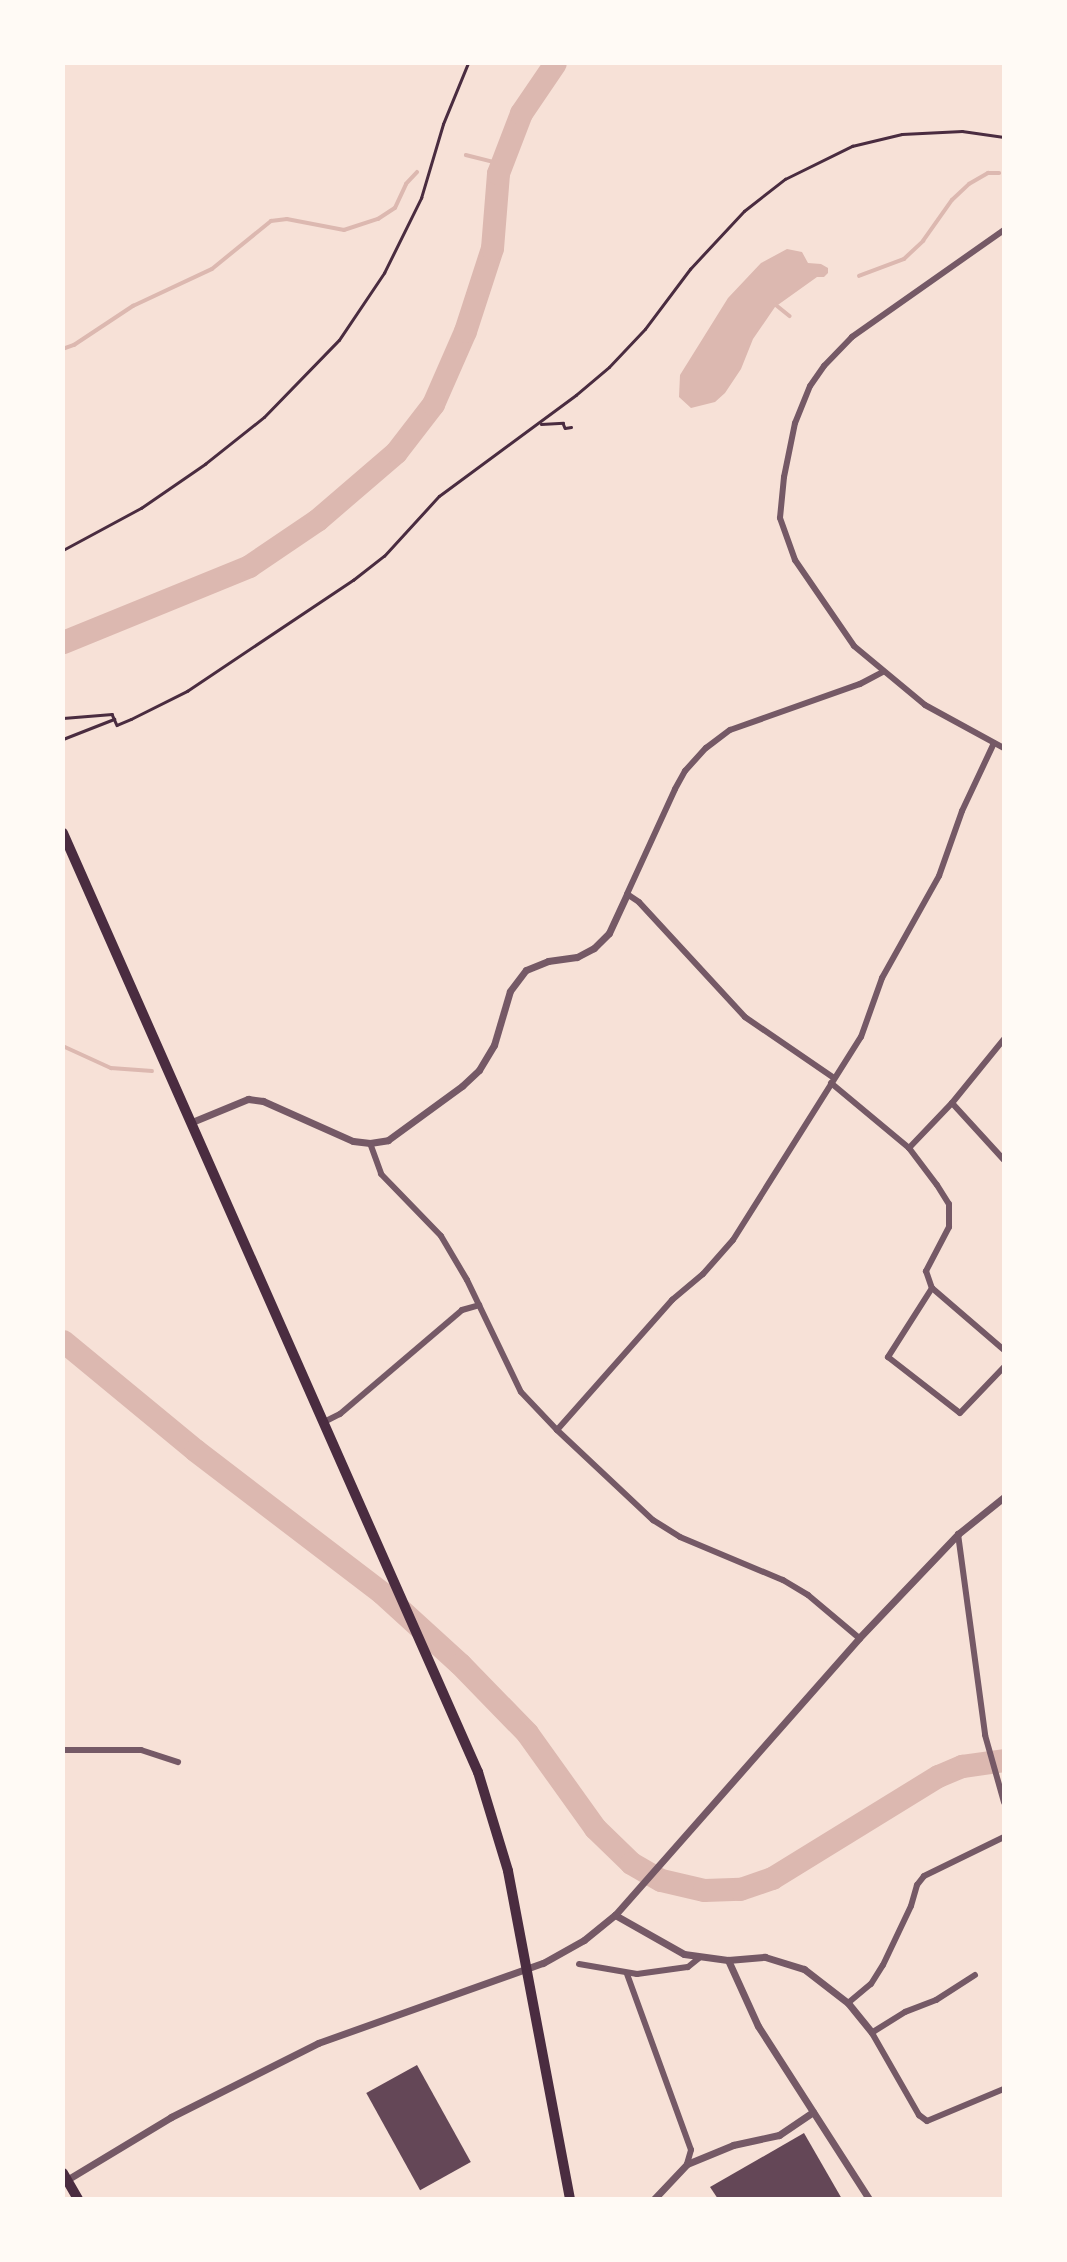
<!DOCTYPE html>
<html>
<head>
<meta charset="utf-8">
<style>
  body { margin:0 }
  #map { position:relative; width:1067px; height:2262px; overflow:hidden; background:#f7e1d7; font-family:Quicksand,sans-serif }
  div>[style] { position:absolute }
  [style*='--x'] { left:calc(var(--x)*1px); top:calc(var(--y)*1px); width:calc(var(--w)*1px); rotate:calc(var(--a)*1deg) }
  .water>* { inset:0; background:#dcb8b0 }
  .stream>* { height:3.5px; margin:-1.75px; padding:0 1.75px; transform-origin:1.75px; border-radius:1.75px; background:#dcb8b0 }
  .river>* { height:23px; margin:-11.5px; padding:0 11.5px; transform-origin:11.5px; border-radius:11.5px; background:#dcb8b0 }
  .building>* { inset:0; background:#644757; transform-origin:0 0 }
  .path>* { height:2.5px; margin:-1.25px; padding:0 1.25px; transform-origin:1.25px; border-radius:1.25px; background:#4a2c40 }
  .minor>* { height:6px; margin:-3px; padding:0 3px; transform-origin:3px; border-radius:3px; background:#755966 }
  .tertiary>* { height:7px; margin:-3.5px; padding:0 3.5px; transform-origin:3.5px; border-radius:3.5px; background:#755966 }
  .primary>* { height:10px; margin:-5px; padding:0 5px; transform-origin:5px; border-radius:5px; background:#4a2c40 }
  .trunk>* { height:10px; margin:-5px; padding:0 5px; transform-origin:5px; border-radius:5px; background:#4a2c40 }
  span { translate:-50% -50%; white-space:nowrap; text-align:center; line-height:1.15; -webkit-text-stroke:5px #fffaf5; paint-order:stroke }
  .frame { position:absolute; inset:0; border:65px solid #fffaf5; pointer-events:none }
</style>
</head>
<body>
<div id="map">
  <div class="water">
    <i style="clip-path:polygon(787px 249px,802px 252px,808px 263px,821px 264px,828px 268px,828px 273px,824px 277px,817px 277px,775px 307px,753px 339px,741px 369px,725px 393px,715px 402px,691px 408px,679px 397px,680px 375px,728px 298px,761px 263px)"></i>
  </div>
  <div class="stream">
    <i style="--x:466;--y:155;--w:36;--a:14"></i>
    <i style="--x:859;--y:276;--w:48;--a:-20.7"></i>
    <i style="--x:904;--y:259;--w:26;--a:-43"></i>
    <i style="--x:923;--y:241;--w:50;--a:-54.7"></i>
    <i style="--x:952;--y:200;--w:23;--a:-43"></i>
    <i style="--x:969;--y:184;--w:22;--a:-30"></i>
    <i style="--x:988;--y:173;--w:11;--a:0"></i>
    <i style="--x:775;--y:304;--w:19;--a:39"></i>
    <i style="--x:63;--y:349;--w:12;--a:-20"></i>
    <i style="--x:74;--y:345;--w:71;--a:-33.5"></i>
    <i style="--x:133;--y:306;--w:87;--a:-25.1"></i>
    <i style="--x:212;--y:269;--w:76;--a:-39.1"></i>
    <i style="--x:271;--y:221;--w:16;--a:-7"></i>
    <i style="--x:287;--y:219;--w:58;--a:10.9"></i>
    <i style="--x:344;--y:230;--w:36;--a:-18"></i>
    <i style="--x:378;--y:219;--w:20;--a:-33"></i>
    <i style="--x:395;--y:208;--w:26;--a:-65"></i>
    <i style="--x:406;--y:184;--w:16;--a:-47"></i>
    <i style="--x:63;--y:1046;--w:53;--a:24.6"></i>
    <i style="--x:111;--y:1068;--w:41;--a:4.2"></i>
  </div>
  <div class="river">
    <i style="--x:63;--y:642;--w:201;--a:-22.2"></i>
    <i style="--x:249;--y:566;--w:82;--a:-34.1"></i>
    <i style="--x:317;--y:520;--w:104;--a:-40.7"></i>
    <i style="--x:396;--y:452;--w:61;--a:-52.4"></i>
    <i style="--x:433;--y:404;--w:80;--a:-66.3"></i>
    <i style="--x:465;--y:331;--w:87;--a:-72"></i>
    <i style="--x:492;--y:248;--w:75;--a:-85.4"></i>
    <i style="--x:498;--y:173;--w:64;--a:-69"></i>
    <i style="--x:521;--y:113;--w:60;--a:-55.8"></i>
    <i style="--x:63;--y:1341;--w:171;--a:39.5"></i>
    <i style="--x:195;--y:1450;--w:235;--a:37.4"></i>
    <i style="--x:382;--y:1593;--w:105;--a:42.3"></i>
    <i style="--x:460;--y:1664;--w:96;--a:45.8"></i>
    <i style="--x:527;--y:1733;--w:117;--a:54.4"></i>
    <i style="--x:595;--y:1828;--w:50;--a:44.2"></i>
    <i style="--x:631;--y:1863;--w:34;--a:30"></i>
    <i style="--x:661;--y:1880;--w:44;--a:13.1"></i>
    <i style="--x:704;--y:1890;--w:36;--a:-2"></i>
    <i style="--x:740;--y:1889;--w:34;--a:-19"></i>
    <i style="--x:772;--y:1878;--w:195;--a:-31.6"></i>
    <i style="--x:938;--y:1776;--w:26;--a:-23"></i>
    <i style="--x:962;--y:1766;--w:42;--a:-8.1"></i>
  </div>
  <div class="building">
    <i style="left:417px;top:2065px;width:111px;height:58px;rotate:61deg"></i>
    <i style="clip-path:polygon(804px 2133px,842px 2199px,718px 2199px,710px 2187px)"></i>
  </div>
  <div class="path">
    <i style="--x:541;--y:424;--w:22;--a:-3"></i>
    <i style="--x:563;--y:423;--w:5;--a:68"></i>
    <i style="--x:565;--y:428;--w:6;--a:-9"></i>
    <i style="--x:63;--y:550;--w:89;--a:-28.3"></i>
    <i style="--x:141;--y:508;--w:78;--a:-34.5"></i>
    <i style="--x:205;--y:464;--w:75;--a:-38.5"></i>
    <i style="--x:264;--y:417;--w:107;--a:-45.8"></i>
    <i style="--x:339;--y:340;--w:81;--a:-56.1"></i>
    <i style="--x:384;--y:273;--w:84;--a:-63.7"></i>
    <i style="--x:421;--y:198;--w:77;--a:-73.4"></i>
    <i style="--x:443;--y:124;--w:66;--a:-67.7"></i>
    <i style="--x:63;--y:718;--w:49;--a:-4.7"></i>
    <i style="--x:112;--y:714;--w:12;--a:66"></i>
    <i style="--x:117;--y:725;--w:15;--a:-23"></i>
    <i style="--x:131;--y:719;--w:63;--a:-26.6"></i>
    <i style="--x:187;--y:691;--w:200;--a:-33.8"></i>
    <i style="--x:353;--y:580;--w:39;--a:-38"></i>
    <i style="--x:384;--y:556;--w:81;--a:-47.5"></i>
    <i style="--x:439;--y:496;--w:170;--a:-36.4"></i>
    <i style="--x:576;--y:395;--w:43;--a:-40.3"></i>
    <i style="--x:609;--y:367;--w:52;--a:-46.5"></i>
    <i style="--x:645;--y:329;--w:75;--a:-53.1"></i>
    <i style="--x:690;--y:269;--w:79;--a:-47"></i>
    <i style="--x:744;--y:211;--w:52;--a:-38"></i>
    <i style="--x:785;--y:179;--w:75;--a:-26.2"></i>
    <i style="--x:852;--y:146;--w:51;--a:-13.5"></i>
    <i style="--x:902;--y:134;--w:60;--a:-2.9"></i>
    <i style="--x:962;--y:131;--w:42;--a:8.1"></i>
    <i style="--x:63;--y:739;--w:55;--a:-21.4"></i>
  </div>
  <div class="minor">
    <i style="--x:1004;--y:230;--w:186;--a:144.9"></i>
    <i style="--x:852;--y:337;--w:40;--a:134"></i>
    <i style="--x:824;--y:366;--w:24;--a:125"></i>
    <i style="--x:810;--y:386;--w:40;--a:112"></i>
    <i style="--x:795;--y:423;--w:55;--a:101.5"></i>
    <i style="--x:784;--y:477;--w:41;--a:95.6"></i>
    <i style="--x:780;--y:518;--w:45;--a:70.3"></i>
    <i style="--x:795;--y:560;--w:104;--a:55.5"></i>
    <i style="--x:854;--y:646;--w:92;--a:39.7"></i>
    <i style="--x:925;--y:705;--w:90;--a:28.6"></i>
    <i style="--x:834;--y:1078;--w:108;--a:-145.6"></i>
    <i style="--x:745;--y:1017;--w:156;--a:-132.7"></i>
    <i style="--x:639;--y:902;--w:14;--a:-146"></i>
    <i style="--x:627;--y:894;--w:115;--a:-65.4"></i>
    <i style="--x:675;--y:789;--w:21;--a:-61"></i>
    <i style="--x:685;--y:771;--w:31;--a:-48"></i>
    <i style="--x:706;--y:748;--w:30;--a:-37"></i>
    <i style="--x:730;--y:730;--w:138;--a:-19.5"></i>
    <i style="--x:860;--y:684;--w:26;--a:-28"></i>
    <i style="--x:831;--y:1083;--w:102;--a:39.8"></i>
    <i style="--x:909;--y:1148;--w:46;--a:52.9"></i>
    <i style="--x:937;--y:1185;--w:22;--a:58"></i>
    <i style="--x:949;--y:1204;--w:23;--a:90"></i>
    <i style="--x:949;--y:1227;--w:50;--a:117.6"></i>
    <i style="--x:926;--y:1271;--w:18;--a:71"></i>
    <i style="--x:932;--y:1288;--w:95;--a:40.7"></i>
    <i style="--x:952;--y:1103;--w:77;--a:47.6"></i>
    <i style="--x:370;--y:1143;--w:33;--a:70"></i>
    <i style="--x:381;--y:1174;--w:86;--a:45.9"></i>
    <i style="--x:441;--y:1236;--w:51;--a:59.4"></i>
    <i style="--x:467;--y:1280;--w:124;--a:64.3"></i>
    <i style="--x:521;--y:1392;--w:52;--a:46.5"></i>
    <i style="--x:557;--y:1430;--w:132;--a:43.2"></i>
    <i style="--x:653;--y:1520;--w:32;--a:32"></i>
    <i style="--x:680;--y:1537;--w:112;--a:22.7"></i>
    <i style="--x:783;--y:1580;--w:29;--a:31"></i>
    <i style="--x:808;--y:1595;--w:67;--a:40.1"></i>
    <i style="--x:909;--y:1148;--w:62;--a:-46.3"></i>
    <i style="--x:952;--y:1103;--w:82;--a:-50.9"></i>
    <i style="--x:932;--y:1288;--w:82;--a:122.5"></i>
    <i style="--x:888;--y:1357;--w:91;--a:37.9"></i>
    <i style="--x:960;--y:1413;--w:64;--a:-46.3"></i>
    <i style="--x:324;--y:1422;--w:18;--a:-27"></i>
    <i style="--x:340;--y:1414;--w:160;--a:-40.4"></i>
    <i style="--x:462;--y:1310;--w:18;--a:-16"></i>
    <i style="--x:557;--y:1430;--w:174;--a:-48.5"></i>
    <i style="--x:672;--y:1300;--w:40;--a:-40"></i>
    <i style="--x:703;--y:1274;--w:45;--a:-48.6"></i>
    <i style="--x:733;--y:1240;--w:240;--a:-57.8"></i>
    <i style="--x:861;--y:1037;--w:63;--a:-70.4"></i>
    <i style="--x:882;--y:978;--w:117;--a:-60.8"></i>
    <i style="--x:939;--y:876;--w:69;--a:-70.5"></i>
    <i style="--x:962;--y:811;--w:75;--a:-64.8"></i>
    <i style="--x:958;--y:1534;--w:203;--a:82.3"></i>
    <i style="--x:985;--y:1735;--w:70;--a:74.2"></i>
    <i style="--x:63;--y:1750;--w:78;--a:0"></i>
    <i style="--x:141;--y:1750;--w:39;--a:18"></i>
    <i style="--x:579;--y:1964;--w:59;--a:9.8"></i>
    <i style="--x:637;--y:1974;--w:51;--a:-7.8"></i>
    <i style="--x:688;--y:1967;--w:14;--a:-39"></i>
    <i style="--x:627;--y:1974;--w:187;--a:70"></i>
    <i style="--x:691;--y:2150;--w:15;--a:106"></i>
    <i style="--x:975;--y:1975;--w:46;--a:147.3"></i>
    <i style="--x:936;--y:2000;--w:33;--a:159"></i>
    <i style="--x:905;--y:2012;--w:39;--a:148"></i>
    <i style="--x:872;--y:2033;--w:95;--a:60.2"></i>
    <i style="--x:919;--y:2115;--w:10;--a:37"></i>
    <i style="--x:927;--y:2121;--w:83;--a:-22.6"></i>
    <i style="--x:848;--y:2003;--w:30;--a:-40"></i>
    <i style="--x:871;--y:1984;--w:22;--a:-58"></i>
    <i style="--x:883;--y:1965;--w:65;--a:-64.6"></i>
    <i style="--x:911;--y:1906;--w:22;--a:-74"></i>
    <i style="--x:917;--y:1885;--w:11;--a:-52"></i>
    <i style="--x:924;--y:1876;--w:89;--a:-26"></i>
  </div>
  <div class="tertiary">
    <i style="--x:192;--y:1122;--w:61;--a:-22.3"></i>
    <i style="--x:248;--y:1099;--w:15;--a:8"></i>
    <i style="--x:263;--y:1101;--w:98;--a:24"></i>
    <i style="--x:353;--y:1141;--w:17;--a:7"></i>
    <i style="--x:370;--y:1143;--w:18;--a:-9"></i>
    <i style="--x:388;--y:1140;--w:92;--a:-36.1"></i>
    <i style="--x:462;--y:1086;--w:23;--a:-43"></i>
    <i style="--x:479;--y:1070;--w:29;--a:-59"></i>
    <i style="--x:494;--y:1045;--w:56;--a:-73.5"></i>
    <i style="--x:510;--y:991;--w:26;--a:-53"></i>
    <i style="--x:526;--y:970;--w:24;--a:-22"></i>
    <i style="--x:548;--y:961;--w:29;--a:-8"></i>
    <i style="--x:577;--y:957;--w:19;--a:-28"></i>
    <i style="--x:594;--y:948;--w:21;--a:-45"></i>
    <i style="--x:609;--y:933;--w:43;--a:-65.2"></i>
    <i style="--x:615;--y:1915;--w:79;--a:29.5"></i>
    <i style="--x:684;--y:1954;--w:44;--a:7.8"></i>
    <i style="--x:728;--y:1960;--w:37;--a:-5"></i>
    <i style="--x:765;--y:1957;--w:41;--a:17.1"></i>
    <i style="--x:804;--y:1969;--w:56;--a:37.7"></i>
    <i style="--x:848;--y:2003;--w:38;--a:51"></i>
    <i style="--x:728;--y:1960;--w:72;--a:65.6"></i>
    <i style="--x:758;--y:2026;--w:206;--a:57.3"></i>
    <i style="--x:65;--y:2181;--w:124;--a:-31.1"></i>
    <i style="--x:171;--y:2117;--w:165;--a:-26.7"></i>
    <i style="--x:318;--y:2043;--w:239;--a:-19.6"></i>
    <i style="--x:543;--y:1963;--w:47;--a:-29.3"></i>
    <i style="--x:584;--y:1940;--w:40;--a:-39"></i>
    <i style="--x:615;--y:1915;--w:369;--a:-48.6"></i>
    <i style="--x:859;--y:1638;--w:144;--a:-46.4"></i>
    <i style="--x:958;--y:1534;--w:59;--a:-38.8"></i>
    <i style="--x:654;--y:2199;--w:48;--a:-46.7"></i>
    <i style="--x:687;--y:2164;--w:50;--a:-22.4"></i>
    <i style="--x:733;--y:2145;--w:47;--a:-12.3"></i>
    <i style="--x:779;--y:2135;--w:41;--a:-34.1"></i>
  </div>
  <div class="primary">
    <i style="--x:63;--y:2173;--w:30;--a:60"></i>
  </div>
  <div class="trunk">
    <i style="--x:63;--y:833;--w:1027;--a:66.16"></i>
    <i style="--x:478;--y:1772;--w:103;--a:73.1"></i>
    <i style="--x:508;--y:1871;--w:334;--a:79.3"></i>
  </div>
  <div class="frame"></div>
</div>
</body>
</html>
